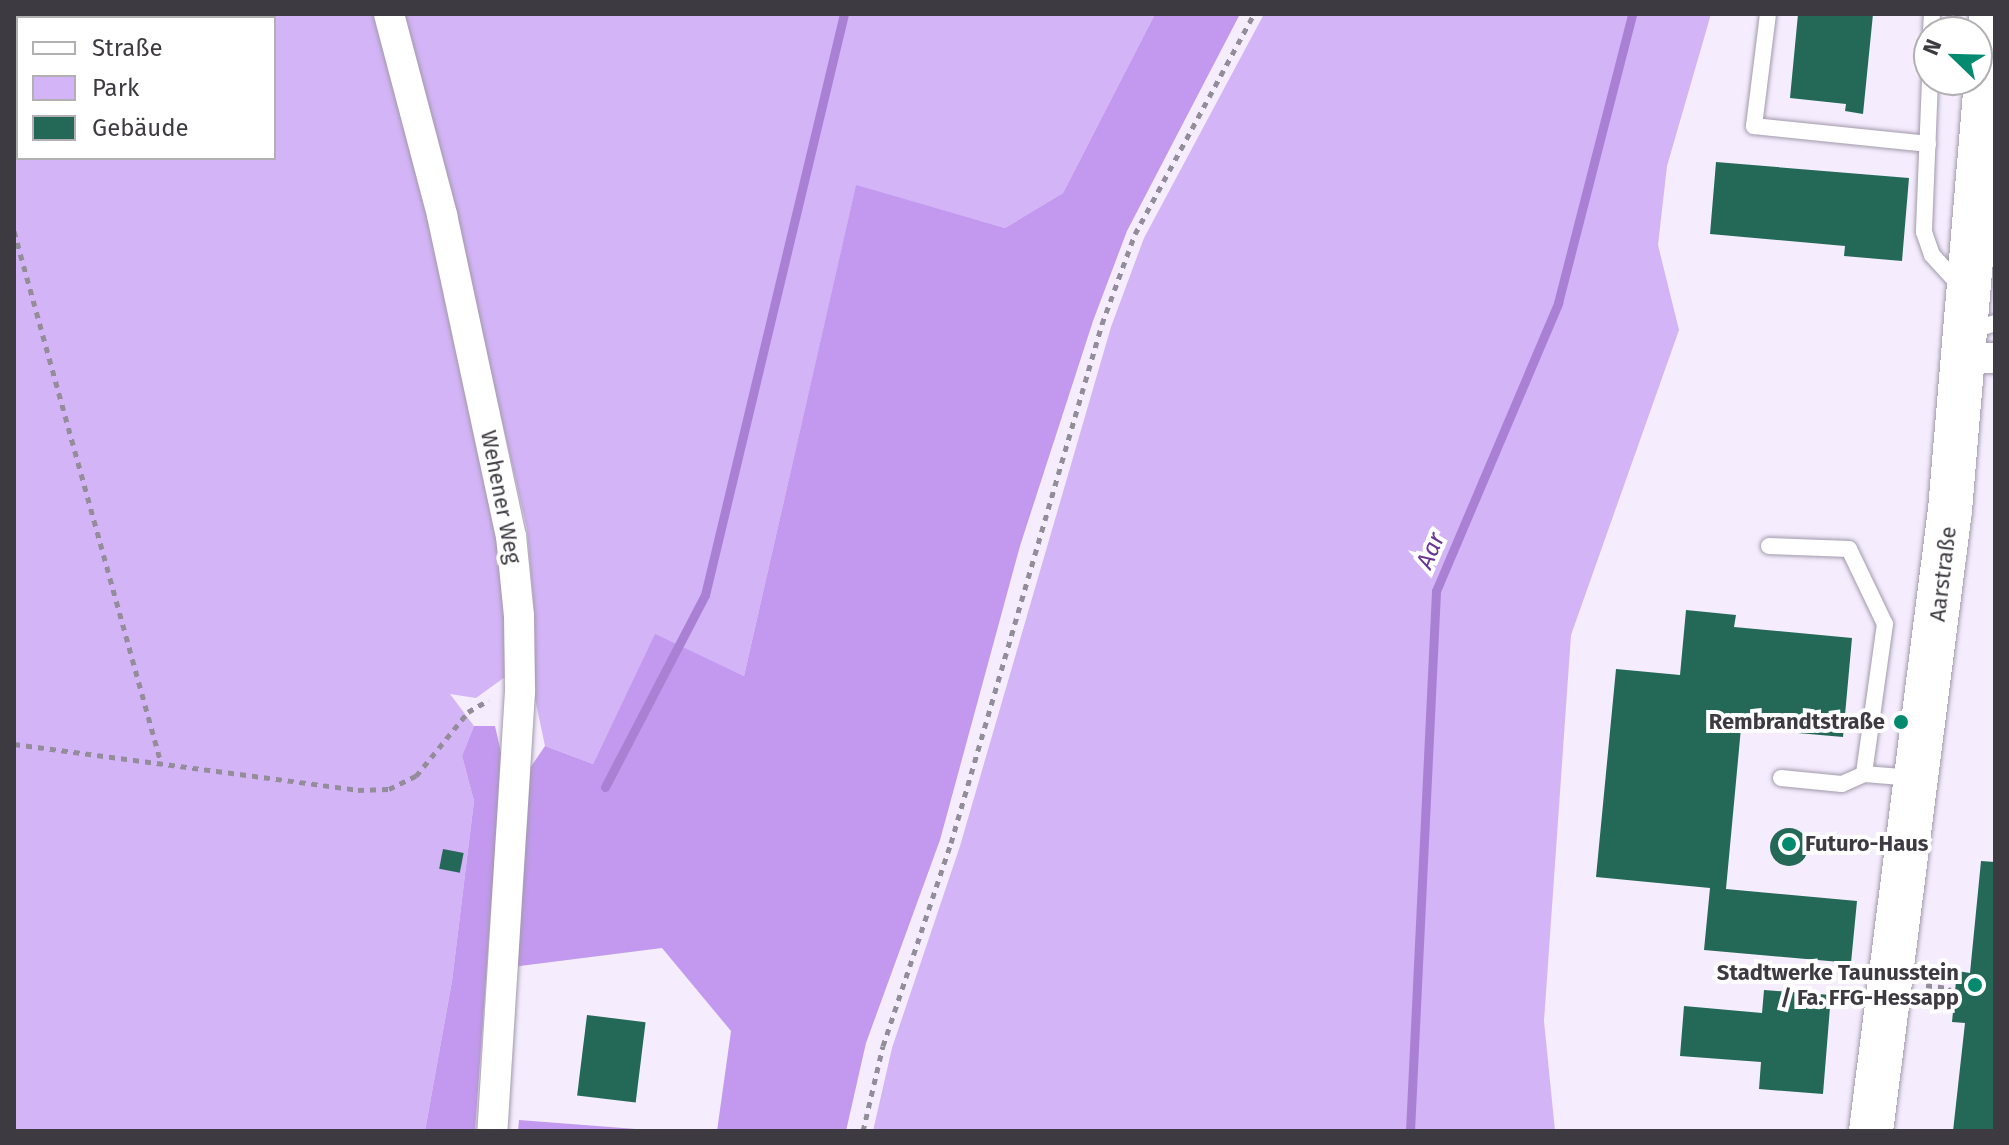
<!DOCTYPE html>
<html>
<head>
<meta charset="utf-8">
<style>
  body { margin:0 }
  #map { position:relative; width:2009px; height:1145px; overflow:hidden; background:#f5edfe; font-family:"Fira Sans",sans-serif }
  div>[style] { position:absolute }
  [style*='--x'] { left:calc(var(--x)*1px); top:calc(var(--y)*1px); width:calc(var(--w)*1px); rotate:calc(var(--a)*1deg) }
  .green>* { inset:0; background:#d3b4f6 }
  .forest>* { inset:0; background:#c299ee }
  .stream>* { height:9px; margin:-4.5px; padding:0 4.5px; transform-origin:4.5px; border-radius:4.5px; background:#a980d3 }
  .building>* { inset:0; background:#246957; transform-origin:0 0 }
  .round { border-radius:50% }
  .path>* { height:5px; margin-top:-2.5px; transform-origin:0; background:repeating-linear-gradient(90deg,#938d9a 0 6px,transparent 0 12px) }
  .roads { filter:drop-shadow(0 0 2px #a199ab) drop-shadow(0 0 2px #a199ab) }
  .service>* { height:16px; margin:-8px; padding:0 8px; transform-origin:8px; border-radius:8px; background:#fff }
  .minor>* { height:30px; margin:-15px; padding:0 15px; transform-origin:15px; border-radius:15px; background:#fff }
  .primary>* { height:44px; margin:-22px; padding:0 22px; transform-origin:22px; border-radius:22px; background:#fff }
  .dots>* { width:22px; height:22px; translate:-50% -50%; box-sizing:border-box; border:4px solid #fff; border-radius:50% }
  span { translate:-50% -50%; white-space:nowrap; text-align:center; line-height:1.15; -webkit-text-stroke:8px #fff; paint-order:stroke }
  .street-label { font-size:22px; color:#3e3a42 }
  .poi-label { font-size:22px; color:#3e3a42; font-weight:700 }
  .right { translate:-100% -50%; text-align:right }
  .left { translate:0 -50%; text-align:left }
  .water-label { font-size:24px; color:#683495; font-style:italic }
  .frame { position:absolute; inset:0; border:16px solid #3e3a42; pointer-events:none }
  .legend { position:absolute; left:16px; top:16px; width:260px; height:144px; box-sizing:border-box; background:#fff; border:2px solid #b2b0b3; margin:0; padding:10px 14px; list-style:none; font-size:24px; color:#3e3a42 }
  .legend li { display:flex; align-items:center; gap:16px; height:40px }
  .legend b { width:40px; border:2px solid #b2b0b3 }
  .north { position:absolute; left:1913px; top:16px; width:80px; height:80px; box-sizing:border-box; background:#fff; border:2px solid #b2b0b3; border-radius:50%; rotate:293deg; font-size:22px; font-weight:700; line-height:32px; text-align:center; color:#3e3a42 }
  .north::after { content:''; display:block; margin:auto; width:28px; height:36px; background:#048a6f; clip-path:polygon(50% 0,100% 100%,50% 72%,0 100%) }
</style>
</head>
<body>
<div id="map">
  <div class="green">
    <i style="clip-path:polygon(evenodd,14px 14px,373px 14px,429px 218px,499px 537px,509px 616px,505px 677px,476px 698px,450px 694px,474px 726px,462px 756px,474px 801px,452px 981px,425px 1131px,14px 1131px,14px 14px,18px 18px,274px 18px,274px 158px,18px 158px,18px 18px)"></i>
    <i style="clip-path:polygon(401px 14px,1155px 14px,1063px 193px,1005px 228px,856px 186px,744px 676px,655px 635px,593px 764px,545px 746px,534px 694px,534px 610px,527px 529px,453px 208px)"></i>
    <i style="clip-path:polygon(1264px 14px,1711px 14px,1667px 166px,1658px 245px,1679px 330px,1571px 635px,1544px 1021px,1555px 1131px,873px 1131px,892px 1048px,960px 846px,1111px 327px,1144px 238px)"></i>
  </div>
  <div class="forest">
    <i style="clip-path:polygon(1155px 14px,1240px 14px,1127px 231px,1093px 321px,1020px 546px,940px 840px,866px 1043px,846px 1131px,717px 1131px,731px 1031px,662px 948px,512px 967px,526px 774px,545px 746px,593px 764px,655px 634px,744px 676px,856px 185px,1005px 228px,1063px 193px)"></i>
    <i style="clip-path:polygon(474px 726px,495px 726px,502px 757px,475px 1131px,425px 1131px,452px 981px,474px 801px,462px 756px)"></i>
    <i style="clip-path:polygon(519px 1120px,662px 1131px,518px 1131px)"></i>
  </div>
  <div class="stream">
    <i style="--x:605;--y:787;--w:216;--a:-62.5"></i>
    <i style="--x:705;--y:595;--w:597;--a:-76.55"></i>
    <i style="--x:1410;--y:1131;--w:541;--a:-87.24"></i>
    <i style="--x:1436;--y:591;--w:313;--a:-67"></i>
    <i style="--x:1558;--y:303;--w:298;--a:-75.6"></i>
  </div>
  <div class="building">
    <i style="clip-path:polygon(1798px 14px,1873px 14px,1863px 114px,1845px 111px,1846px 104px,1790px 98px)"></i>
    <i style="clip-path:polygon(1716px 162px,1909px 178px,1902px 261px,1844px 256px,1845px 246px,1710px 234px)"></i>
    <i style="clip-path:polygon(1686px 610px,1736px 615px,1734px 627px,1852px 638px,1843px 737px,1741px 728px,1726px 889px,1857px 901px,1851px 963px,1704px 950px,1710px 888px,1596px 877px,1616px 669px,1680px 675px)"></i>
    <i class="round" style="left:1770px;top:828px;width:38px;height:38px"></i>
    <i style="left:443px;top:849px;width:21px;height:20px;rotate:11deg"></i>
    <i style="clip-path:polygon(1981px 861px,1995px 862px,1995px 1131px,1953px 1131px,1965px 1023px,1952px 1022px,1957px 971px,1970px 973px)"></i>
    <i style="clip-path:polygon(1764px 990px,1831px 995px,1823px 1094px,1759px 1089px,1761px 1062px,1680px 1056px,1684px 1006px,1762px 1013px)"></i>
    <i style="left:587px;top:1015px;width:59px;height:81px;rotate:7deg"></i>
  </div>
  <div class="path">
    <i style="--x:14;--y:231;--w:552;--a:74.55"></i>
    <i style="--x:14;--y:744;--w:347;--a:7.6"></i>
    <i style="--x:358;--y:790;--w:31;--a:-2"></i>
    <i style="--x:389;--y:789;--w:30;--a:-26"></i>
    <i style="--x:416;--y:776;--w:82;--a:-50.9"></i>
    <i style="--x:468;--y:712;--w:24;--a:-30"></i>
    <i style="--x:1926;--y:985;--w:22;--a:8"></i>
    <i style="--x:1948;--y:988;--w:11;--a:56"></i>
    <i style="--x:863;--y:1131;--w:87;--a:-76.8"></i>
    <i style="--x:883;--y:1046;--w:214;--a:-71.5"></i>
    <i style="--x:951;--y:843;--w:541;--a:-73.78"></i>
    <i style="--x:1102;--y:324;--w:96;--a:-69.9"></i>
    <i style="--x:1135;--y:234;--w:250;--a:-61.6"></i>
  </div>
  <div class="roads">
    <div class="service">
      <i style="--x:1768;--y:14;--w:113;--a:97.1"></i>
      <i style="--x:1754;--y:126;--w:175;--a:5.9"></i>
      <i style="--x:1931;--y:32;--w:18;--a:-87"></i>
      <i style="--x:1930;--y:80;--w:152;--a:92.3"></i>
      <i style="--x:1924;--y:232;--w:24;--a:71"></i>
      <i style="--x:1932;--y:255;--w:47;--a:47.6"></i>
      <i style="--x:1966;--y:332;--w:30;--a:-17"></i>
      <i style="--x:1769;--y:546;--w:80;--a:2.1"></i>
      <i style="--x:1849;--y:549;--w:83;--a:64.4"></i>
      <i style="--x:1885;--y:624;--w:151;--a:98"></i>
      <i style="--x:1781;--y:778;--w:61;--a:5.6"></i>
      <i style="--x:1842;--y:784;--w:24;--a:-24"></i>
      <i style="--x:1864;--y:774;--w:50;--a:4.6"></i>
    </div>
    <div class="minor">
      <i style="--x:389;--y:14;--w:208;--a:75.2"></i>
      <i style="--x:442;--y:215;--w:328;--a:77.9"></i>
      <i style="--x:511;--y:536;--w:80;--a:84.3"></i>
      <i style="--x:519;--y:616;--w:76;--a:89.2"></i>
      <i style="--x:520;--y:692;--w:440;--a:93.6"></i>
      <i style="--x:1964;--y:358;--w:31;--a:0"></i>
    </div>
    <div class="primary">
      <i style="--x:1871;--y:1131;--w:626;--a:-82.75"></i>
      <i style="--x:1950;--y:510;--w:498;--a:-85.2"></i>
    </div>
  </div>
  <div class="dots">
    <i style="left:1901px;top:722px;background:#048a6f"></i>
    <i style="left:1789px;top:844px;background:#048a6f"></i>
    <i style="left:1975px;top:985px;background:#048a6f"></i>
  </div>
  <div class="street-label">
    <span style="left:501px;top:497px;rotate:79deg">Wehener Weg</span>
    <span style="left:1943px;top:574px;rotate:-83deg">Aarstraße</span>
  </div>
  <div class="poi-label">
    <span class="right" style="left:1885px;top:722px">Rembrandtstraße</span>
    <span class="left" style="left:1805px;top:844px">Futuro-Haus</span>
    <span class="right" style="left:1959px;top:985px">Stadtwerke Taunusstein<br>/ Fa. FFG-Hessapp</span>
  </div>
  <div class="water-label">
    <span style="left:1431px;top:551px;rotate:-67deg">Aar</span>
  </div>
  <div class="frame"></div>
  <ul class="legend">
  <li><b style="height:10px;background:#fff"></b>Straße</li>
  <li><b style="height:22px;background:#d3b4f6"></b>Park</li>
  <li><b style="height:22px;background:#246957"></b>Gebäude</li>
  </ul>
  <div class="north">N</div>
</div>
</body>
</html>
